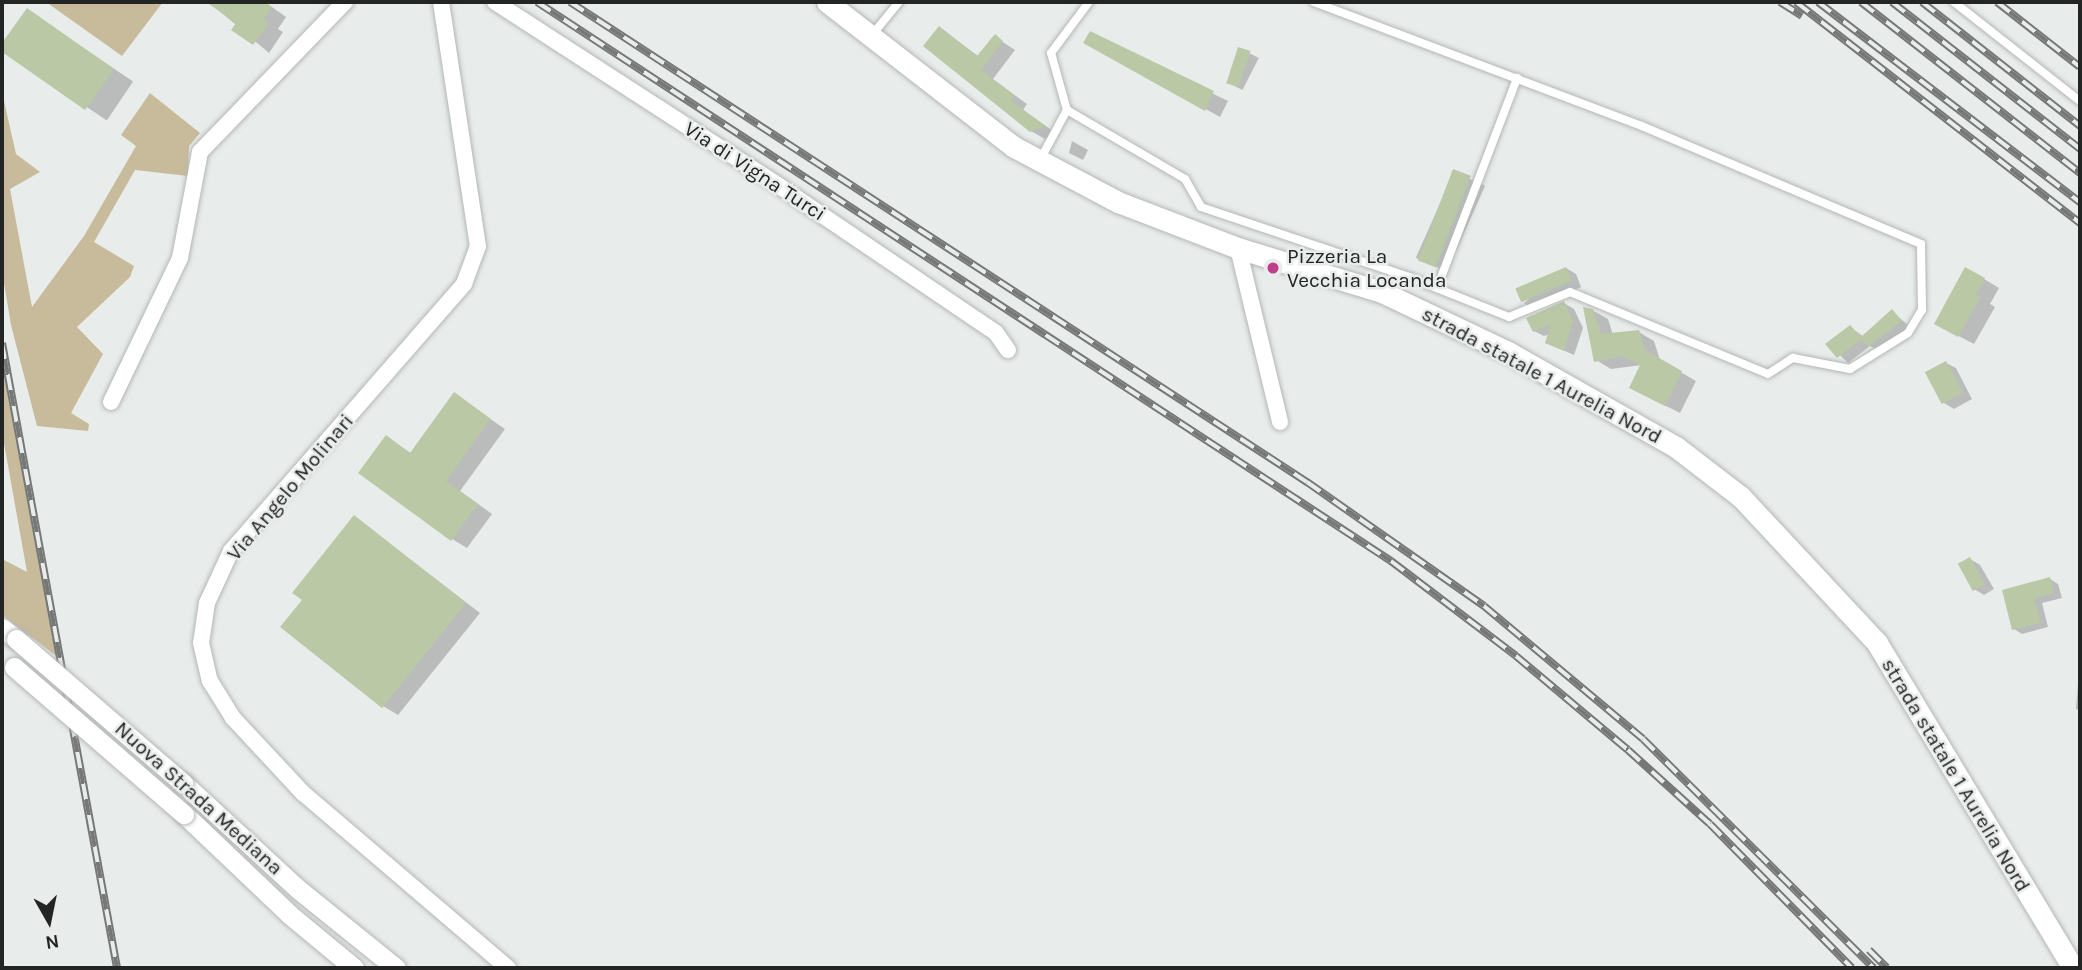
<!DOCTYPE html>
<html>
<head>
<meta charset="utf-8">
<style>
  body { margin:0 }
  #map { position:relative; width:2082px; height:970px; overflow:hidden; background:#e8ecea; font-family:Karla,sans-serif }
  div>[style] { position:absolute }
  [style*='--x'] { left:calc(var(--x)*1px); top:calc(var(--y)*1px); width:calc(var(--w)*1px); rotate:calc(var(--a)*1deg) }
  .green>* { inset:0; background:#c7bb9b }
  .shadow>* { inset:0; background:#0003; transform-origin:0 0 }
  .building>* { inset:0; background:#bac8a6; transform-origin:0 0 }
  .roads { filter:drop-shadow(0 0 2px #b3b7b5) drop-shadow(0 0 2px #b3b7b5) }
  .service>* { height:8px; margin:-4px; padding:0 4px; transform-origin:4px; border-radius:4px; background:#fff }
  .minor>* { height:16px; margin:-8px; padding:0 8px; transform-origin:8px; border-radius:8px; background:#fff }
  .tertiary>* { height:19px; margin:-9.5px; padding:0 9.5px; transform-origin:9.5px; border-radius:9.5px; background:#fff }
  .secondary>* { height:21px; margin:-10.5px; padding:0 10.5px; transform-origin:10.5px; border-radius:10.5px; background:#fff }
  .rail>* { height:8px; margin-top:-4px; transform-origin:0; background:repeating-linear-gradient(90deg,#e8ecea 0 16px,#757877 0 32px); box-sizing:border-box; border-block:2px solid #757877 }
  .bridges { filter:drop-shadow(0 0 2px #b3b7b5) drop-shadow(0 0 2px #b3b7b5) }
  .tertiary-bridge>* { height:19px; margin:-9.5px; padding:0 9.5px; transform-origin:9.5px; border-radius:9.5px; background:#fff }
  .dots>* { width:19px; height:19px; translate:-50% -50%; box-sizing:border-box; border:4px solid #e8ecea; border-radius:50% }
  span { translate:-50% -50%; white-space:nowrap; text-align:center; line-height:1.15; -webkit-text-stroke:5px #e8ecea; paint-order:stroke }
  .street-label { font-size:21px; color:#232524 }
  .poi-label { font-size:21px; color:#232524 }
  .left { translate:0 -50%; text-align:left }
  .frame { position:absolute; inset:0; border:4px solid #232524; pointer-events:none }
  .north { position:absolute; left:14px; top:886px; width:70px; height:70px; -webkit-text-stroke:5px #e8ecea; paint-order:stroke; rotate:171deg; font-size:19px; font-weight:700; line-height:28px; text-align:center; color:#232524 }
  .north::after { content:''; display:block; margin:auto; width:24px; height:32px; background:#232524; clip-path:polygon(50% 0,100% 100%,50% 72%,0 100%) }
</style>
</head>
<body>
<div id="map">
  <div class="green">
    <i style="clip-path:polygon(46px 2px,163px 2px,122px 56px)"></i>
    <i style="clip-path:polygon(2px 92px,16px 154px,40px 172px,10px 189px,32px 307px,84px 236px,136px 146px,121px 135px,150px 93px,200px 133px,189px 146px,188px 176px,135px 170px,94px 242px,134px 266px,130px 277px,77px 327px,103px 354px,71px 413px,89px 424px,88px 431px,37px 426px,11px 325px,2px 271px)"></i>
    <i style="clip-path:polygon(2px 365px,19px 453px,59px 658px,2px 615px,2px 559px,27px 572px,2px 432px)"></i>
  </div>
  <div class="shadow">
    <i style="clip-path:polygon(209px 2px,265px 2px,286px 17px,278px 29px,283px 32px,269px 53px)"></i>
    <i style="left:27px;top:10px;width:128px;height:47px;rotate:34deg"></i>
    <i style="clip-path:polygon(940px 28px,978px 56px,995px 37px,1015px 50px,993px 79px,1027px 104px,1023px 110px,1057px 134px,1045px 139px,1031px 131px)"></i>
    <i style="clip-path:polygon(1091px 34px,1228px 101px,1220px 117px,1086px 43px)"></i>
    <i style="left:1249px;top:53px;width:11px;height:36px;rotate:27deg"></i>
    <i style="clip-path:polygon(1072px 141px,1088px 150px,1083px 160px,1069px 153px)"></i>
    <i style="left:1454px;top:172px;width:34px;height:94px;rotate:24deg"></i>
    <i style="clip-path:polygon(1566px 268px,1576px 274px,1581px 287px,1534px 309px,1524px 303px)"></i>
    <i style="clip-path:polygon(1984px 279px,1999px 288px,1990px 304px,1995px 307px,1974px 344px,1951px 332px)"></i>
    <i style="clip-path:polygon(1564px 303px,1574px 309px,1583px 328px,1574px 355px,1547px 343px,1550px 334px,1544px 336px,1534px 331px)"></i>
    <i style="clip-path:polygon(1592px 310px,1608px 319px,1613px 335px,1639px 332px,1654px 341px,1660px 360px,1696px 381px,1680px 413px,1646px 396px,1642px 365px,1611px 369px,1596px 360px)"></i>
    <i style="clip-path:polygon(1892px 311px,1910px 327px,1879px 351px,1870px 346px,1848px 363px,1828px 344px,1850px 327px,1864px 337px)"></i>
    <i style="clip-path:polygon(1946px 363px,1956px 368px,1972px 399px,1954px 409px,1944px 403px)"></i>
    <i style="clip-path:polygon(455px 395px,505px 429px,460px 491px,492px 514px,467px 548px,452px 539px,387px 437px,412px 454px)"></i>
    <i style="clip-path:polygon(355px 517px,480px 613px,398px 715px,383px 706px,304px 600px)"></i>
    <i style="clip-path:polygon(1970px 559px,1980px 565px,1994px 589px,1984px 595px,1974px 589px)"></i>
    <i style="clip-path:polygon(2050px 579px,2058px 584px,2062px 598px,2042px 603px,2048px 627px,2022px 634px,2014px 629px,2004px 591px)"></i>
    <i style="clip-path:polygon(2079px 670px,2080px 670px,2080px 711px,2076px 709px)"></i>
  </div>
  <div class="building">
    <i style="clip-path:polygon(206px 2px,265px 2px,272px 7px,264px 19px,269px 23px,253px 45px,231px 30px,236px 23px)"></i>
    <i style="clip-path:polygon(27px 8px,114px 69px,85px 110px,2px 52px,2px 43px)"></i>
    <i style="clip-path:polygon(939px 26px,977px 56px,995px 34px,1003px 41px,981px 70px,1014px 95px,1011px 101px,1046px 126px,1030px 132px,923px 46px)"></i>
    <i style="clip-path:polygon(1090px 31px,1214px 91px,1205px 111px,1083px 43px)"></i>
    <i style="left:1238px;top:47px;width:13px;height:38px;rotate:18deg"></i>
    <i style="left:1453px;top:169px;width:19px;height:98px;rotate:21deg"></i>
    <i style="left:1566px;top:267px;width:15px;height:55px;rotate:67deg"></i>
    <i style="clip-path:polygon(1965px 267px,1985px 278px,1976px 294px,1981px 297px,1958px 337px,1934px 324px)"></i>
    <i style="clip-path:polygon(1564px 301px,1573px 321px,1564px 351px,1545px 343px,1551px 324px,1533px 332px,1526px 318px)"></i>
    <i style="clip-path:polygon(1583px 307px,1593px 309px,1601px 334px,1639px 330px,1645px 350px,1682px 371px,1665px 406px,1629px 388px,1640px 365px,1622px 356px,1594px 362px)"></i>
    <i style="clip-path:polygon(1892px 309px,1902px 321px,1868px 347px,1862px 339px,1837px 358px,1825px 344px,1850px 325px,1861px 337px)"></i>
    <i style="left:1946px;top:361px;width:36px;height:24px;rotate:62deg"></i>
    <i style="clip-path:polygon(454px 392px,491px 419px,446px 481px,478px 504px,451px 541px,358px 473px,386px 435px,410px 453px)"></i>
    <i style="clip-path:polygon(354px 515px,466px 603px,382px 708px,280px 627px,302px 600px,292px 593px)"></i>
    <i style="left:1970px;top:557px;width:31px;height:14px;rotate:61deg"></i>
    <i style="clip-path:polygon(2050px 577px,2054px 593px,2034px 599px,2041px 623px,2012px 630px,2002px 590px)"></i>
  </div>
  <div class="roads">
    <div class="service">
      <i style="--x:1954;--y:2;--w:160;--a:38.2"></i>
      <i style="--x:872;--y:35;--w:43;--a:-50.7"></i>
      <i style="--x:1067;--y:110;--w:59;--a:-105.7"></i>
      <i style="--x:1051;--y:53;--w:64;--a:-53.3"></i>
      <i style="--x:1041;--y:158;--w:55;--a:-61.6"></i>
      <i style="--x:1067;--y:110;--w:137;--a:30.3"></i>
      <i style="--x:1185;--y:179;--w:32;--a:60"></i>
      <i style="--x:1201;--y:207;--w:219;--a:18.6"></i>
      <i style="--x:1409;--y:277;--w:108;--a:21.8"></i>
      <i style="--x:1509;--y:317;--w:66;--a:-22.3"></i>
      <i style="--x:1570;--y:292;--w:214;--a:22.5"></i>
      <i style="--x:1768;--y:374;--w:30;--a:-33"></i>
      <i style="--x:1793;--y:358;--w:58;--a:10.9"></i>
      <i style="--x:1850;--y:369;--w:68;--a:-31.8"></i>
      <i style="--x:1908;--y:333;--w:27;--a:-59"></i>
      <i style="--x:1922;--y:310;--w:66;--a:-90.9"></i>
      <i style="--x:1921;--y:244;--w:303;--a:-157.1"></i>
      <i style="--x:1642;--y:126;--w:351;--a:-159.3"></i>
      <i style="--x:1437;--y:288;--w:225;--a:-69.1"></i>
    </div>
    <div class="minor">
      <i style="--x:441;--y:2;--w:247;--a:81.4"></i>
      <i style="--x:478;--y:246;--w:40;--a:110.2"></i>
      <i style="--x:464;--y:284;--w:354;--a:131.1"></i>
      <i style="--x:231;--y:551;--w:57;--a:114.8"></i>
      <i style="--x:207;--y:603;--w:40;--a:98.5"></i>
      <i style="--x:201;--y:643;--w:39;--a:77"></i>
      <i style="--x:210;--y:681;--w:44;--a:58.1"></i>
      <i style="--x:233;--y:718;--w:103;--a:47"></i>
      <i style="--x:303;--y:793;--w:270;--a:40.5"></i>
      <i style="--x:495;--y:2;--w:342;--a:32.9"></i>
      <i style="--x:782;--y:188;--w:258;--a:34.1"></i>
      <i style="--x:996;--y:333;--w:21;--a:55"></i>
      <i style="--x:1238;--y:248;--w:179;--a:76.4"></i>
      <i style="--x:111;--y:402;--w:160;--a:-64.4"></i>
      <i style="--x:180;--y:258;--w:108;--a:-79.3"></i>
      <i style="--x:200;--y:152;--w:209;--a:-46"></i>
    </div>
    <div class="tertiary">
      <i style="--x:2;--y:628;--w:18;--a:38"></i>
      <i style="--x:183;--y:783;--w:156;--a:42.7"></i>
      <i style="--x:298;--y:889;--w:126;--a:38.9"></i>
      <i style="--x:184;--y:814;--w:146;--a:43.6"></i>
      <i style="--x:290;--y:915;--w:83;--a:39.6"></i>
    </div>
    <div class="secondary">
      <i style="--x:827;--y:2;--w:237;--a:37.8"></i>
      <i style="--x:1014;--y:147;--w:118;--a:27.9"></i>
      <i style="--x:1118;--y:202;--w:129;--a:21"></i>
      <i style="--x:1238;--y:248;--w:151;--a:17"></i>
      <i style="--x:1382;--y:292;--w:140;--a:25.5"></i>
      <i style="--x:1508;--y:352;--w:193;--a:29.5"></i>
      <i style="--x:1676;--y:447;--w:82;--a:37.6"></i>
      <i style="--x:1741;--y:497;--w:200;--a:47"></i>
      <i style="--x:1877;--y:643;--w:380;--a:58.9"></i>
    </div>
  </div>
  <div class="rail">
    <i style="--x:537;--y:2;--w:1021;--a:33.21"></i>
    <i style="--x:1391;--y:561;--w:157;--a:37.2"></i>
    <i style="--x:1516;--y:656;--w:146;--a:40"></i>
    <i style="--x:1628;--y:750;--w:110;--a:42.1"></i>
    <i style="--x:1710;--y:824;--w:202;--a:45.4"></i>
    <i style="--x:570;--y:2;--w:880;--a:33.08"></i>
    <i style="--x:1307;--y:482;--w:216;--a:35"></i>
    <i style="--x:1484;--y:606;--w:207;--a:39.9"></i>
    <i style="--x:1643;--y:739;--w:325;--a:44.8"></i>
    <i style="--x:1780;--y:2;--w:26;--a:32"></i>
    <i style="--x:1796;--y:2;--w:360;--a:37.9"></i>
    <i style="--x:1818;--y:2;--w:330;--a:37.4"></i>
    <i style="--x:1861;--y:2;--w:278;--a:38"></i>
    <i style="--x:1892;--y:2;--w:239;--a:38"></i>
    <i style="--x:1922;--y:2;--w:201;--a:38.1"></i>
    <i style="--x:1997;--y:2;--w:105;--a:38.1"></i>
    <i style="--x:2;--y:343;--w:635;--a:79.57"></i>
    <i style="--x:1869;--y:950;--w:25;--a:45"></i>
  </div>
  <div class="bridges">
    <div class="tertiary-bridge">
      <i style="--x:16;--y:639;--w:221;--a:40.8"></i>
      <i style="--x:14;--y:667;--w:225;--a:40.9"></i>
    </div>
  </div>
  <div class="dots">
    <i style="left:1273px;top:268px;background:#be3e8a"></i>
  </div>
  <div class="street-label">
    <span style="left:755px;top:171px;rotate:33deg">Via di Vigna Turci</span>
    <span style="left:1542px;top:375px;rotate:28deg">strada statale 1 Aurelia Nord</span>
    <span style="left:290px;top:487px;rotate:-50deg">Via Angelo Molinari</span>
    <span style="left:1956px;top:775px;rotate:59deg">strada statale 1 Aurelia Nord</span>
    <span style="left:199px;top:798px;rotate:42deg">Nuova Strada Mediana</span>
  </div>
  <div class="poi-label">
    <span class="left" style="left:1287px;top:268px">Pizzeria La<br>Vecchia Locanda</span>
  </div>
  <div class="frame"></div>
  <div class="north">N</div>
</div>
</body>
</html>
